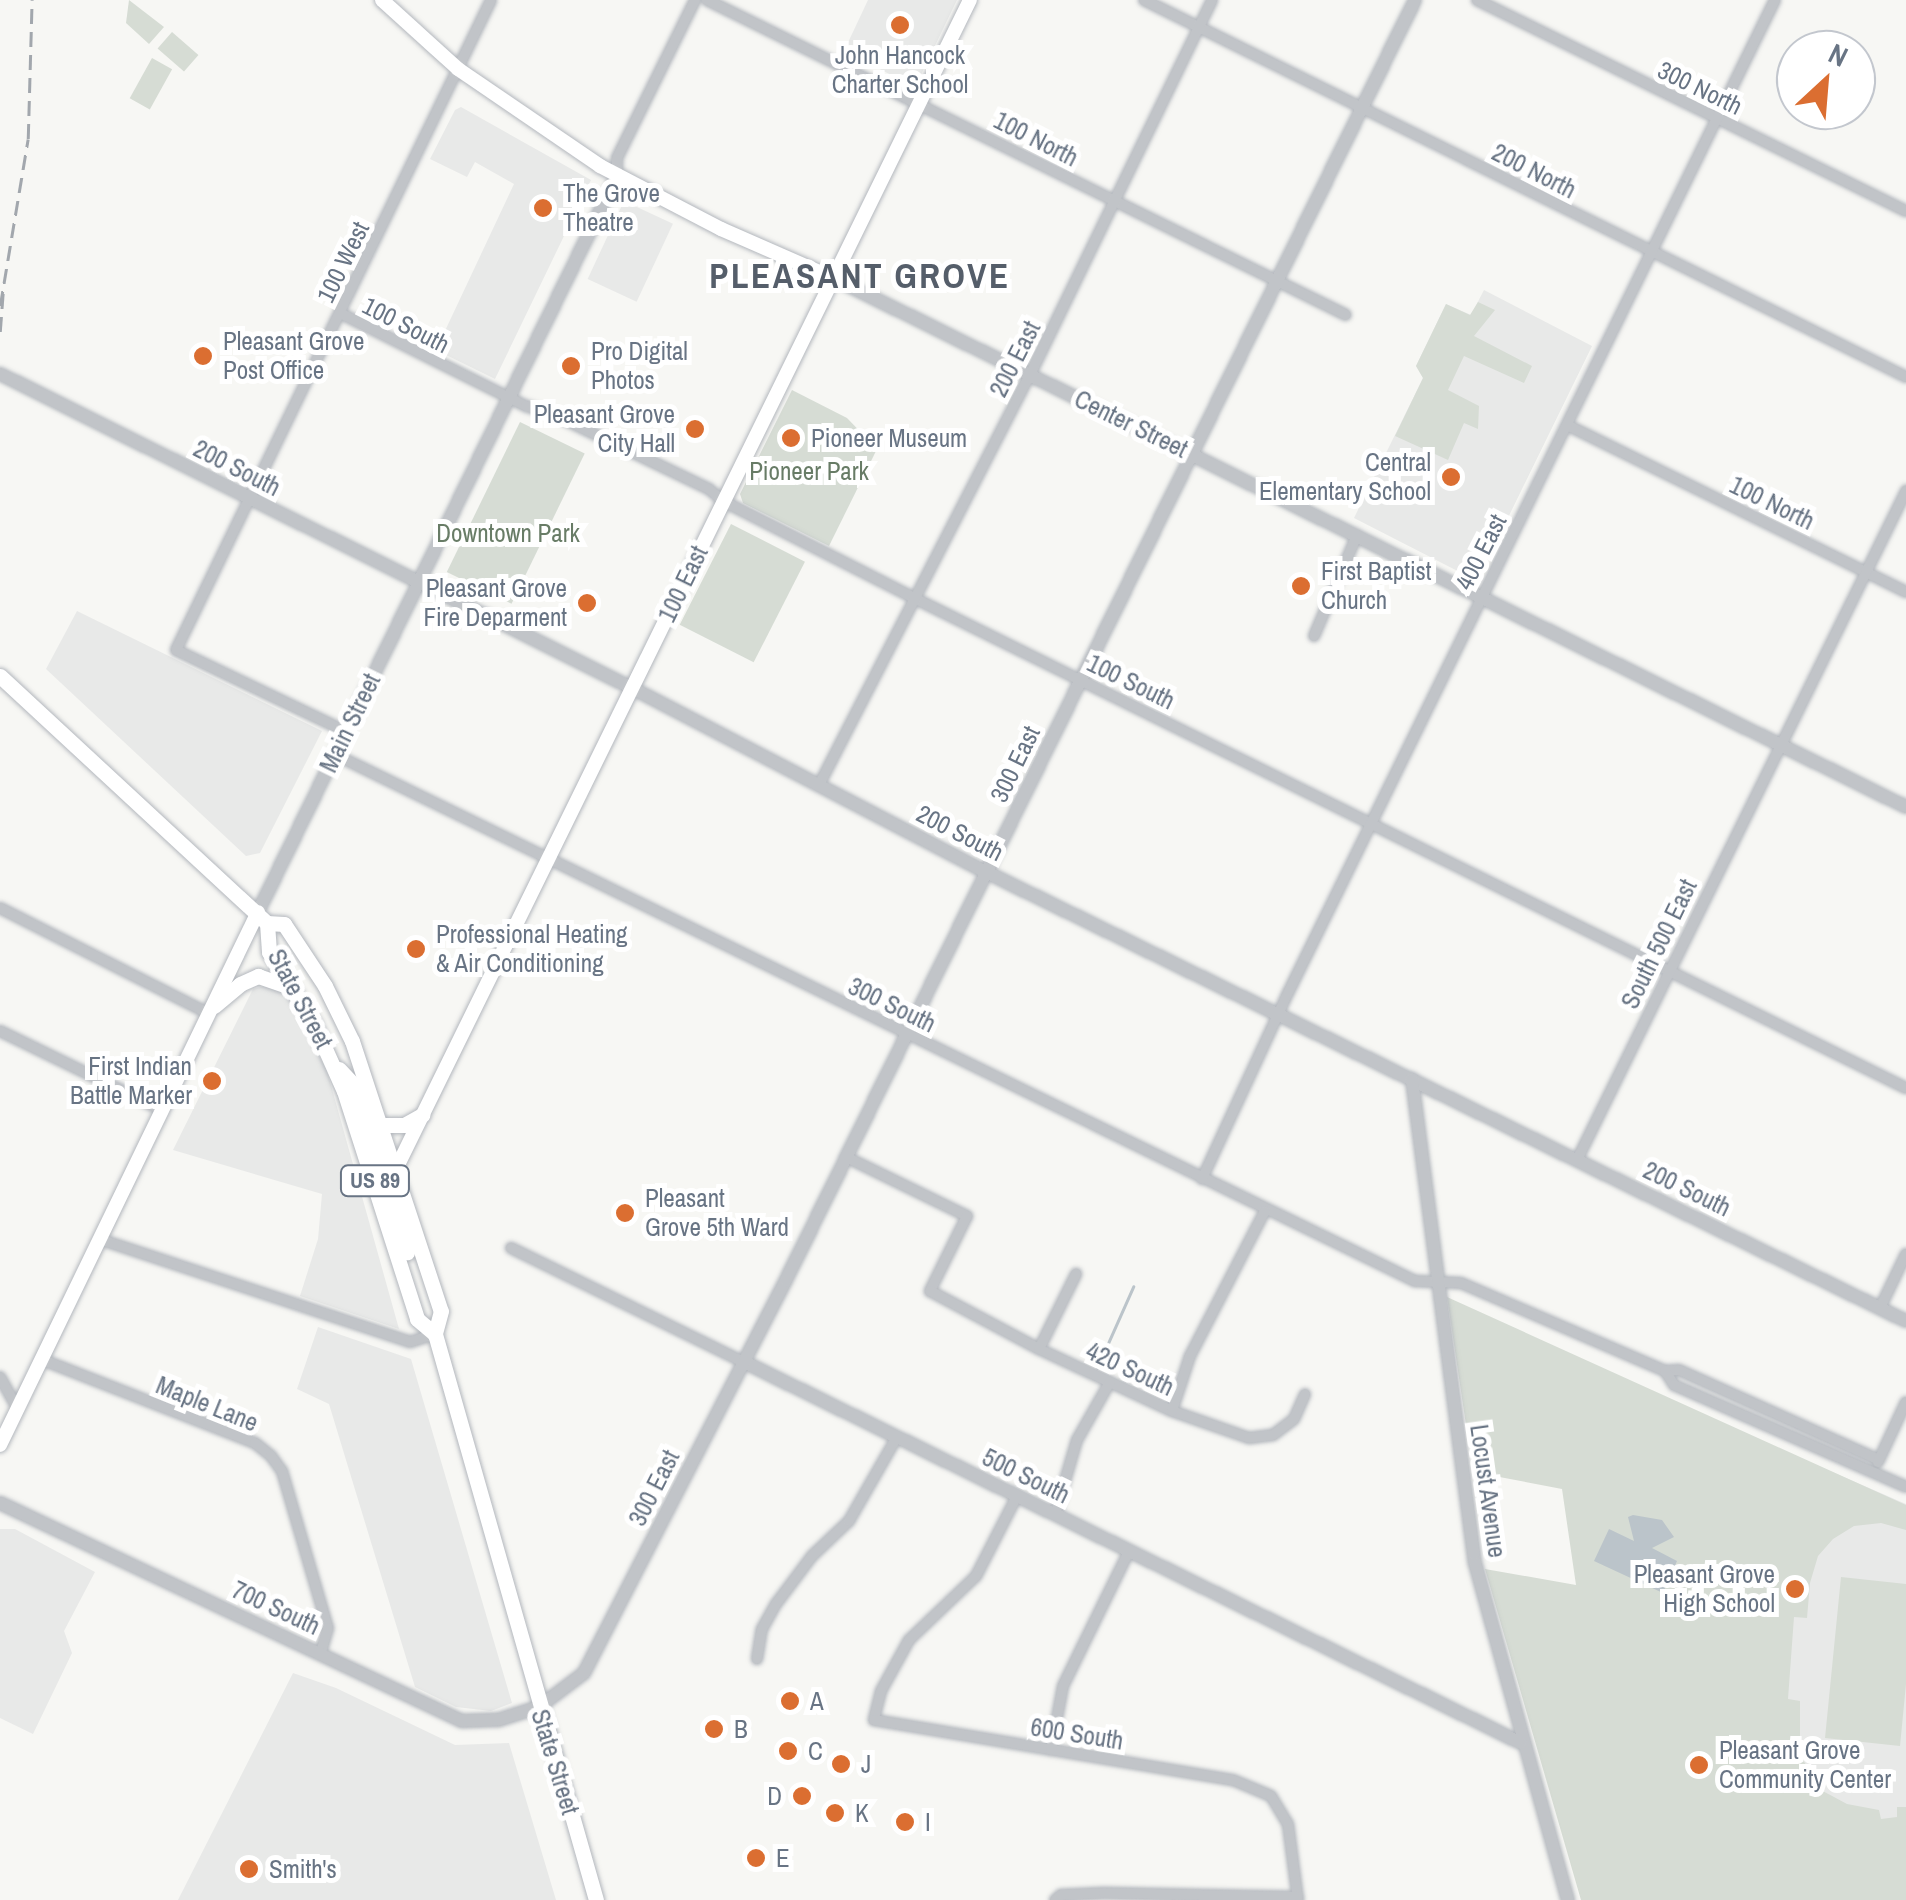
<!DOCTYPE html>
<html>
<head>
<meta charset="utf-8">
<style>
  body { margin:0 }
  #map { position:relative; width:1906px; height:1900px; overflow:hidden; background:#f7f7f4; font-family:"Archivo Narrow",sans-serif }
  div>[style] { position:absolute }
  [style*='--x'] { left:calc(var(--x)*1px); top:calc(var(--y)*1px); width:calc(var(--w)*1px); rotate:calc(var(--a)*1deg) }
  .built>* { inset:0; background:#e8e9e8; transform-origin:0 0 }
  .green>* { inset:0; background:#d6dcd4; transform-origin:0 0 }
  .water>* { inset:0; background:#bbc4ca }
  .stream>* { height:2.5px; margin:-1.25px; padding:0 1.25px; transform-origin:1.25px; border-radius:1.25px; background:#bbc4ca }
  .roads { filter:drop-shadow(0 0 2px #b3b7bd) drop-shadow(0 0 2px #b3b7bd) }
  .minor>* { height:10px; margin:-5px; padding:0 5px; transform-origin:5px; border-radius:5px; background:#c1c4c8 }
  .tertiary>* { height:12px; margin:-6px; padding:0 6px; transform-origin:6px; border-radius:6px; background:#c1c4c8 }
  .secondary>* { height:14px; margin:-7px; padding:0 7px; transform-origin:7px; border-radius:7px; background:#fff }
  .primary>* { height:15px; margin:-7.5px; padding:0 7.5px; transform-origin:7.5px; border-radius:7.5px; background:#fff }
  .rail>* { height:2.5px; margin-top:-1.25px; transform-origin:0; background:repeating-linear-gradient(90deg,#a2a7ad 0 15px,transparent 0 23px) }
  .dots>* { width:28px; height:28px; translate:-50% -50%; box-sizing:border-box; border:5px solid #fff; border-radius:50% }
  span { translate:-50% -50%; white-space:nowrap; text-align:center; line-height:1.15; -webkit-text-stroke:10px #fff; paint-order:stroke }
  .shield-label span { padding:2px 8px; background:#fff; border:2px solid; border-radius:8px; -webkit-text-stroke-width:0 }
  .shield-label { font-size:22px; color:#687484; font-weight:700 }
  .poi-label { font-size:25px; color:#687484 }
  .left { translate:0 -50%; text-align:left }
  .right { translate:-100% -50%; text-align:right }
  .street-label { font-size:25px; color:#687484 }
  .park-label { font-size:25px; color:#687c66 }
  .district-label { font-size:35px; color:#555e6a; font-weight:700; letter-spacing:2.5px }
  .north { position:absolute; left:1776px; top:30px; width:100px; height:100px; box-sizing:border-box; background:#fff; border:2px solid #c3c7ce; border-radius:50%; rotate:26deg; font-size:28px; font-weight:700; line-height:40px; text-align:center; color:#687484 }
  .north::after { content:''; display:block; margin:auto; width:35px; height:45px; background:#db6e31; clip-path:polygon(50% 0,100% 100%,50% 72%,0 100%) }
</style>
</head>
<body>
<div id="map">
  <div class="built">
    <i style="clip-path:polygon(868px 0,957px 0,915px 87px,844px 51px)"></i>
    <i style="clip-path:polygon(461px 107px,591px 180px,495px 379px,436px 350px,514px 184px,475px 162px,467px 177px,430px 159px,455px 110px)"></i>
    <i style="left:624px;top:201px;width:54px;height:86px;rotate:25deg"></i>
    <i style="clip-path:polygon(1484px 290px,1592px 346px,1477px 581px,1354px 518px,1423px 378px,1416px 366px,1446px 304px,1471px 315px)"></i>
    <i style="clip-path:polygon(77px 611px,322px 731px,260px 853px,246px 856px,46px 669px)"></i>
    <i style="clip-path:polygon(272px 984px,287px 993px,327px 1071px,399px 1329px,300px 1296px,318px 1239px,322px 1194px,173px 1150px,253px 989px)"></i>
    <i style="clip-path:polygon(318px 1327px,411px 1359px,512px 1703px,491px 1711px,456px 1707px,415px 1687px,329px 1404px,297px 1389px)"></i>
    <i style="clip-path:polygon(1749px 1436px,1906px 1504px,1906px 1818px,1868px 1821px,1647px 1673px)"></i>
    <i style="clip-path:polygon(0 1529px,15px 1529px,95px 1572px,64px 1631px,72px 1653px,33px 1734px,0 1718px)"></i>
    <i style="clip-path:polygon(293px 1673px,336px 1688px,455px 1745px,509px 1743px,556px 1900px,178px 1900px)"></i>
  </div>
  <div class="green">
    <i style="clip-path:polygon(129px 0,164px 27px,149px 44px,126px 23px)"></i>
    <i style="left:172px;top:32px;width:35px;height:22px;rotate:41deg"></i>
    <i style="left:152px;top:58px;width:23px;height:46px;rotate:29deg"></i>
    <i style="clip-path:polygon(1478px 302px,1495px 310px,1474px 336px,1532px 366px,1524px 383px,1464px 356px,1448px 390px,1479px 406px,1478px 429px,1464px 423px,1448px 460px,1395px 436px,1423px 378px,1416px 366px,1446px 304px,1470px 315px)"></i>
    <i style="clip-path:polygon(792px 390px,847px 418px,877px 449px,829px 546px,743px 503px,740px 494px)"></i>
    <i style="left:520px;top:422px;width:72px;height:167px;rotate:26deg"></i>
    <i style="left:731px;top:524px;width:83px;height:113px;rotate:27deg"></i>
    <i style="clip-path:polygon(1447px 1297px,1906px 1505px,1906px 1530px,1881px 1523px,1854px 1526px,1833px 1539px,1818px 1556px,1810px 1583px,1807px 1618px,1794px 1617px,1788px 1699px,1800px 1701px,1800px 1755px,1821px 1790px,1847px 1804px,1879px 1810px,1881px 1819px,1897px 1817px,1897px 1807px,1906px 1807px,1906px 1900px,1581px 1900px,1485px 1569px,1576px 1585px,1562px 1489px,1473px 1472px)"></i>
    <i style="clip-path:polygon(1841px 1577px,1906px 1584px,1906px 1684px,1900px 1746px,1825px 1738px)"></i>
  </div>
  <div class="water">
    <i style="clip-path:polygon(1633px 1515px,1662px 1520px,1674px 1537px,1652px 1548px,1677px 1561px,1663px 1593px,1594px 1561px,1609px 1529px,1634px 1541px,1628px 1517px)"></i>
  </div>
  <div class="stream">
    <i style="--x:1097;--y:1368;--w:89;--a:-66"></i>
  </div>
  <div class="roads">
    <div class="minor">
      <i style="--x:707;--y:0;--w:712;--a:26.24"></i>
      <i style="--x:1144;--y:0;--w:850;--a:26.32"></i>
      <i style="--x:1477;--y:0;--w:478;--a:26.2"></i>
      <i style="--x:617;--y:176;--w:18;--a:-90"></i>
      <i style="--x:617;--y:158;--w:176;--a:-63.7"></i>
      <i style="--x:340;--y:313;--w:208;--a:26.6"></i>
      <i style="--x:526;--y:406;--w:28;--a:17"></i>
      <i style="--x:553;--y:414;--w:173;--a:25.7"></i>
      <i style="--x:709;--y:489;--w:18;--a:41"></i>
      <i style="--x:723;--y:501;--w:216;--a:26.9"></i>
      <i style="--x:916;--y:599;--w:1104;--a:26.29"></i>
      <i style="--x:1567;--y:425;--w:378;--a:26.2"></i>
      <i style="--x:1314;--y:636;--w:110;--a:-66.9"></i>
      <i style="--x:345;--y:731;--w:187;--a:-154.4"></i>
      <i style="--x:176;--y:650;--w:722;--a:-64.14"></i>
      <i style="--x:334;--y:754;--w:1203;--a:25.99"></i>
      <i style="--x:1415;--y:1281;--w:46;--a:2.5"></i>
      <i style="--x:1461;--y:1283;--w:222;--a:23.3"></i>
      <i style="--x:1665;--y:1371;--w:14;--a:-4"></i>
      <i style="--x:1679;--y:1370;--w:219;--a:24.2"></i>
      <i style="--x:819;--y:785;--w:461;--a:-62.8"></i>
      <i style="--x:1030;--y:375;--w:417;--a:-64.1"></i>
      <i style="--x:0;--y:908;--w:235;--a:26.8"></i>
      <i style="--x:0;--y:1031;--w:182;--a:26"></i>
      <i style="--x:846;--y:1157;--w:135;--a:26"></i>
      <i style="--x:967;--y:1216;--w:84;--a:116.3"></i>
      <i style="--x:930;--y:1291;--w:123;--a:28"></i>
      <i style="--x:1039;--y:1349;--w:147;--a:25"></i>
      <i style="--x:1172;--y:1411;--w:82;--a:19.3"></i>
      <i style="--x:1249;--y:1438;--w:24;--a:-7"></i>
      <i style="--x:1273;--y:1435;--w:26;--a:-37"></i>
      <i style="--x:1294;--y:1419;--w:27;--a:-66"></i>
      <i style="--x:1577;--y:1160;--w:746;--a:-63.81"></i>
      <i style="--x:1202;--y:1179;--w:205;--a:-65.2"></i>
      <i style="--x:1288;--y:993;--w:1106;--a:-63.88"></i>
      <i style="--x:102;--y:1240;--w:324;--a:18.3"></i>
      <i style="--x:410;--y:1342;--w:26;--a:-18"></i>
      <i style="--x:511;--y:1248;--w:259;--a:26.1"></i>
      <i style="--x:1880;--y:1308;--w:60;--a:-64.3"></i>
      <i style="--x:1039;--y:1349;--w:84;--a:-63.7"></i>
      <i style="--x:43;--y:1360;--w:228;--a:21.4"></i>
      <i style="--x:255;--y:1443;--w:21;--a:39"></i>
      <i style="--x:271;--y:1456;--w:19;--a:54"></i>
      <i style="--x:282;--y:1471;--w:164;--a:73.7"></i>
      <i style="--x:328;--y:1628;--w:26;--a:106"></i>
      <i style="--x:1665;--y:1371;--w:17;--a:57"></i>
      <i style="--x:1674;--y:1385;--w:253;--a:23.7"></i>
      <i style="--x:0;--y:1377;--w:38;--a:61"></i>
      <i style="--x:1172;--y:1411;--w:58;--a:-71.9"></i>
      <i style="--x:1190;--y:1356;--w:163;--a:-62.7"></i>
      <i style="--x:1878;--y:1462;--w:66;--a:-65"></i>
      <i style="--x:1017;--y:1496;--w:90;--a:117.1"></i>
      <i style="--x:976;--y:1576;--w:93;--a:136.3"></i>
      <i style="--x:909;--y:1640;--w:58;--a:118.8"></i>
      <i style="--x:881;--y:1691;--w:30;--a:104"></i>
      <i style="--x:874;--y:1720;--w:364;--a:9.5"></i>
      <i style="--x:1233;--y:1780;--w:41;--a:22.8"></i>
      <i style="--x:1271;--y:1796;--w:33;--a:59"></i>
      <i style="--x:1288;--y:1824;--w:77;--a:82.5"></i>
      <i style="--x:1055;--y:1515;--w:78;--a:-73.7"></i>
      <i style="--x:1077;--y:1440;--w:67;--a:-60.4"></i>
      <i style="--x:757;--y:1659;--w:30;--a:-81"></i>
      <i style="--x:762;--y:1629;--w:29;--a:-61"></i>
      <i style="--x:776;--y:1604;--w:60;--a:-53.1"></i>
      <i style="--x:812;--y:1556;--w:51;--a:-43.4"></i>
      <i style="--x:849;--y:1521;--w:97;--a:-60.3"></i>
      <i style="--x:1051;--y:1750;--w:65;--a:-79.4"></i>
      <i style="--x:1063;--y:1686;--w:150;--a:-63.9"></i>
      <i style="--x:1055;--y:1900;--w:8;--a:-40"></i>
      <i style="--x:1061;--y:1895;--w:43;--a:-2.7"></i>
      <i style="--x:1104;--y:1893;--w:194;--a:1.2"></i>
    </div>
    <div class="tertiary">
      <i style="--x:833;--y:278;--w:1196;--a:26.24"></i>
      <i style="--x:0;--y:374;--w:706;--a:26.42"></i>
      <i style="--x:632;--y:688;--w:401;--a:27.5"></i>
      <i style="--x:988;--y:873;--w:1021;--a:26.01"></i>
      <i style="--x:258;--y:912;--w:819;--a:-64"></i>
      <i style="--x:1412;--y:1079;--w:488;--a:82.6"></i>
      <i style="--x:1475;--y:1563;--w:350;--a:74.6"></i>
      <i style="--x:744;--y:1362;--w:865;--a:26.12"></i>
      <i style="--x:0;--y:1503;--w:511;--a:25.26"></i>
      <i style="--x:462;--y:1721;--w:36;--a:-2"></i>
      <i style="--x:498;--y:1720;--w:43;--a:-17.6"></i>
      <i style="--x:539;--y:1707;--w:56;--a:-37.1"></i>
      <i style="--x:584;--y:1673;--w:442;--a:-62.8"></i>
      <i style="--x:786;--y:1280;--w:1426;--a:-63.83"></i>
    </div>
    <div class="secondary">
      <i style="--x:382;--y:0;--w:103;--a:42.2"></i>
      <i style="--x:458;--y:69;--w:172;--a:34.3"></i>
      <i style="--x:600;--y:166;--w:136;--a:27.5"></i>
      <i style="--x:721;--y:229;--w:122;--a:23.6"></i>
      <i style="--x:396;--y:1169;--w:1302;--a:-63.85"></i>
      <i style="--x:0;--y:1445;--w:592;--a:-64.17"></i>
    </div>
    <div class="primary">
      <i style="--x:0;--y:676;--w:364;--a:42.8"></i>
      <i style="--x:267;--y:923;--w:29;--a:86"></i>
      <i style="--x:269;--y:952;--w:85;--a:58"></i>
      <i style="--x:314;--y:1024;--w:73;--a:65.9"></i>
      <i style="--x:344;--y:1091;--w:239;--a:72.2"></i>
      <i style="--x:417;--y:1319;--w:23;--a:40"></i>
      <i style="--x:435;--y:1334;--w:588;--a:74.12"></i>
      <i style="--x:267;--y:923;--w:17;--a:3"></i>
      <i style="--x:284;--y:924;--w:74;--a:56.5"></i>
      <i style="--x:325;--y:986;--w:61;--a:63.9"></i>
      <i style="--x:352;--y:1041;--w:284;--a:71.8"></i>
      <i style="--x:441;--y:1311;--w:24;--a:105"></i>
      <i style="--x:214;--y:1006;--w:34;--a:-40"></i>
      <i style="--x:240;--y:984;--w:20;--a:-24"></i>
      <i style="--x:258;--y:976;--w:36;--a:19"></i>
      <i style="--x:339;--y:1069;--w:25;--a:47"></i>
      <i style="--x:356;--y:1087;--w:173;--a:72.8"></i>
      <i style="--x:383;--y:1125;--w:21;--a:0"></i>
      <i style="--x:404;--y:1125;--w:21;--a:-29"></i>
    </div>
  </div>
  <div class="rail">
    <i style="--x:0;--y:306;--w:169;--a:-80.5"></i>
    <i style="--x:28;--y:139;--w:139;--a:-88.4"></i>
    <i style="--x:0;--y:332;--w:40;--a:-85.7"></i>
  </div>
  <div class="dots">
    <i style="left:900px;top:25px;background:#db6e31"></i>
    <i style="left:543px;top:208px;background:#db6e31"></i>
    <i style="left:203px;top:356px;background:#db6e31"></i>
    <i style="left:571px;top:366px;background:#db6e31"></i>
    <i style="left:695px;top:429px;background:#db6e31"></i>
    <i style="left:791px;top:438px;background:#db6e31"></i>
    <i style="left:1451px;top:477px;background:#db6e31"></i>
    <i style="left:1301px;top:586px;background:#db6e31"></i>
    <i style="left:587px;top:603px;background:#db6e31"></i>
    <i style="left:416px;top:949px;background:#db6e31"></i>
    <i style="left:212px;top:1081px;background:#db6e31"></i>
    <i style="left:625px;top:1213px;background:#db6e31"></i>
    <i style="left:1795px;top:1589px;background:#db6e31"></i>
    <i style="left:790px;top:1701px;background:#db6e31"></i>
    <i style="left:714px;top:1729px;background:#db6e31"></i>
    <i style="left:788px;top:1751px;background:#db6e31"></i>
    <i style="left:841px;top:1764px;background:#db6e31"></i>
    <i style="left:1699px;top:1765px;background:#db6e31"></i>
    <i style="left:802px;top:1796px;background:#db6e31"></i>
    <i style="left:835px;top:1813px;background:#db6e31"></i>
    <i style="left:905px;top:1822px;background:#db6e31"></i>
    <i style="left:756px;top:1858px;background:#db6e31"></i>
    <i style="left:249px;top:1869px;background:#db6e31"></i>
  </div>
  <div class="shield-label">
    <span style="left:375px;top:1181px">US 89</span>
  </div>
  <div class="poi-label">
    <span style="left:900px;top:70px">John Hancock<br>Charter School</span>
    <span class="left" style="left:563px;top:208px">The Grove<br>Theatre</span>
    <span class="left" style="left:223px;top:356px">Pleasant Grove<br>Post Office</span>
    <span class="left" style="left:591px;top:366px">Pro Digital<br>Photos</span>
    <span class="right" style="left:675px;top:429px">Pleasant Grove<br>City Hall</span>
    <span class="left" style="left:811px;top:438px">Pioneer Museum</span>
    <span class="right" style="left:1431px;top:477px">Central<br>Elementary School</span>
    <span class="left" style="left:1321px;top:586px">First Baptist<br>Church</span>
    <span class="right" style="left:567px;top:603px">Pleasant Grove<br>Fire Deparment</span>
    <span class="left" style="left:436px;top:949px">Professional Heating<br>&amp; Air Conditioning</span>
    <span class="right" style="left:192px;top:1081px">First Indian<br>Battle Marker</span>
    <span class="left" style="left:645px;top:1213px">Pleasant<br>Grove 5th Ward</span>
    <span class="right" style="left:1775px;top:1589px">Pleasant Grove<br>High School</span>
    <span class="left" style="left:810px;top:1701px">A</span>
    <span class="left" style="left:734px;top:1729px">B</span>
    <span class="left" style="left:808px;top:1751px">C</span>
    <span class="left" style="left:1719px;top:1765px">Pleasant Grove<br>Community Center</span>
    <span class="left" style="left:861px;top:1764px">J</span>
    <span class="right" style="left:782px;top:1796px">D</span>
    <span class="left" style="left:855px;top:1813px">K</span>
    <span class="left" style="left:925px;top:1822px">I</span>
    <span class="left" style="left:776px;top:1858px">E</span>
    <span class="left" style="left:269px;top:1869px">Smith's</span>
  </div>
  <div class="street-label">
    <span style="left:1700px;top:88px;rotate:26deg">300 North</span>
    <span style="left:1036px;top:139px;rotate:27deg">100 North</span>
    <span style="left:1534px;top:171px;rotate:27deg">200 North</span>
    <span style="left:343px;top:262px;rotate:-64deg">100 West</span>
    <span style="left:406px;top:325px;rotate:27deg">100 South</span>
    <span style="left:1015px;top:359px;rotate:-63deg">200 East</span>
    <span style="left:1131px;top:424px;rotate:26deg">Center Street</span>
    <span style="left:237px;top:468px;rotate:27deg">200 South</span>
    <span style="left:1772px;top:503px;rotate:26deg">100 North</span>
    <span style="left:1481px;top:552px;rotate:-63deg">400 East</span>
    <span style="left:683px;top:584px;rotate:-64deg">100 East</span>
    <span style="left:1131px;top:682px;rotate:26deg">100 South</span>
    <span style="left:350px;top:723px;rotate:-64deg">Main Street</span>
    <span style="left:1015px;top:764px;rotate:-64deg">300 East</span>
    <span style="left:960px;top:833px;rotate:27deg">200 South</span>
    <span style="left:1659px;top:944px;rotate:-64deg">South 500 East</span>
    <span style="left:300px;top:999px;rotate:62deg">State Street</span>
    <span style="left:892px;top:1005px;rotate:26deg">300 South</span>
    <span style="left:1687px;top:1189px;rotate:26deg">200 South</span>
    <span style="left:1130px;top:1369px;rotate:25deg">420 South</span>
    <span style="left:207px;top:1404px;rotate:22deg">Maple Lane</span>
    <span style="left:1026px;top:1476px;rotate:26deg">500 South</span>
    <span style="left:654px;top:1488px;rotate:-63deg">300 East</span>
    <span style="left:1488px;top:1491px;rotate:82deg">Locust Avenue</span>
    <span style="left:276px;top:1608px;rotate:25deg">700 South</span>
    <span style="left:1077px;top:1734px;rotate:9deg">600 South</span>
    <span style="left:555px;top:1762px;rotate:73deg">State Street</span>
  </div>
  <div class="park-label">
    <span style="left:809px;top:471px">Pioneer Park</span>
    <span style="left:508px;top:533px">Downtown Park</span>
  </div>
  <div class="district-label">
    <span style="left:860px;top:276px">PLEASANT GROVE</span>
  </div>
  <div class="north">N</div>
</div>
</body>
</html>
